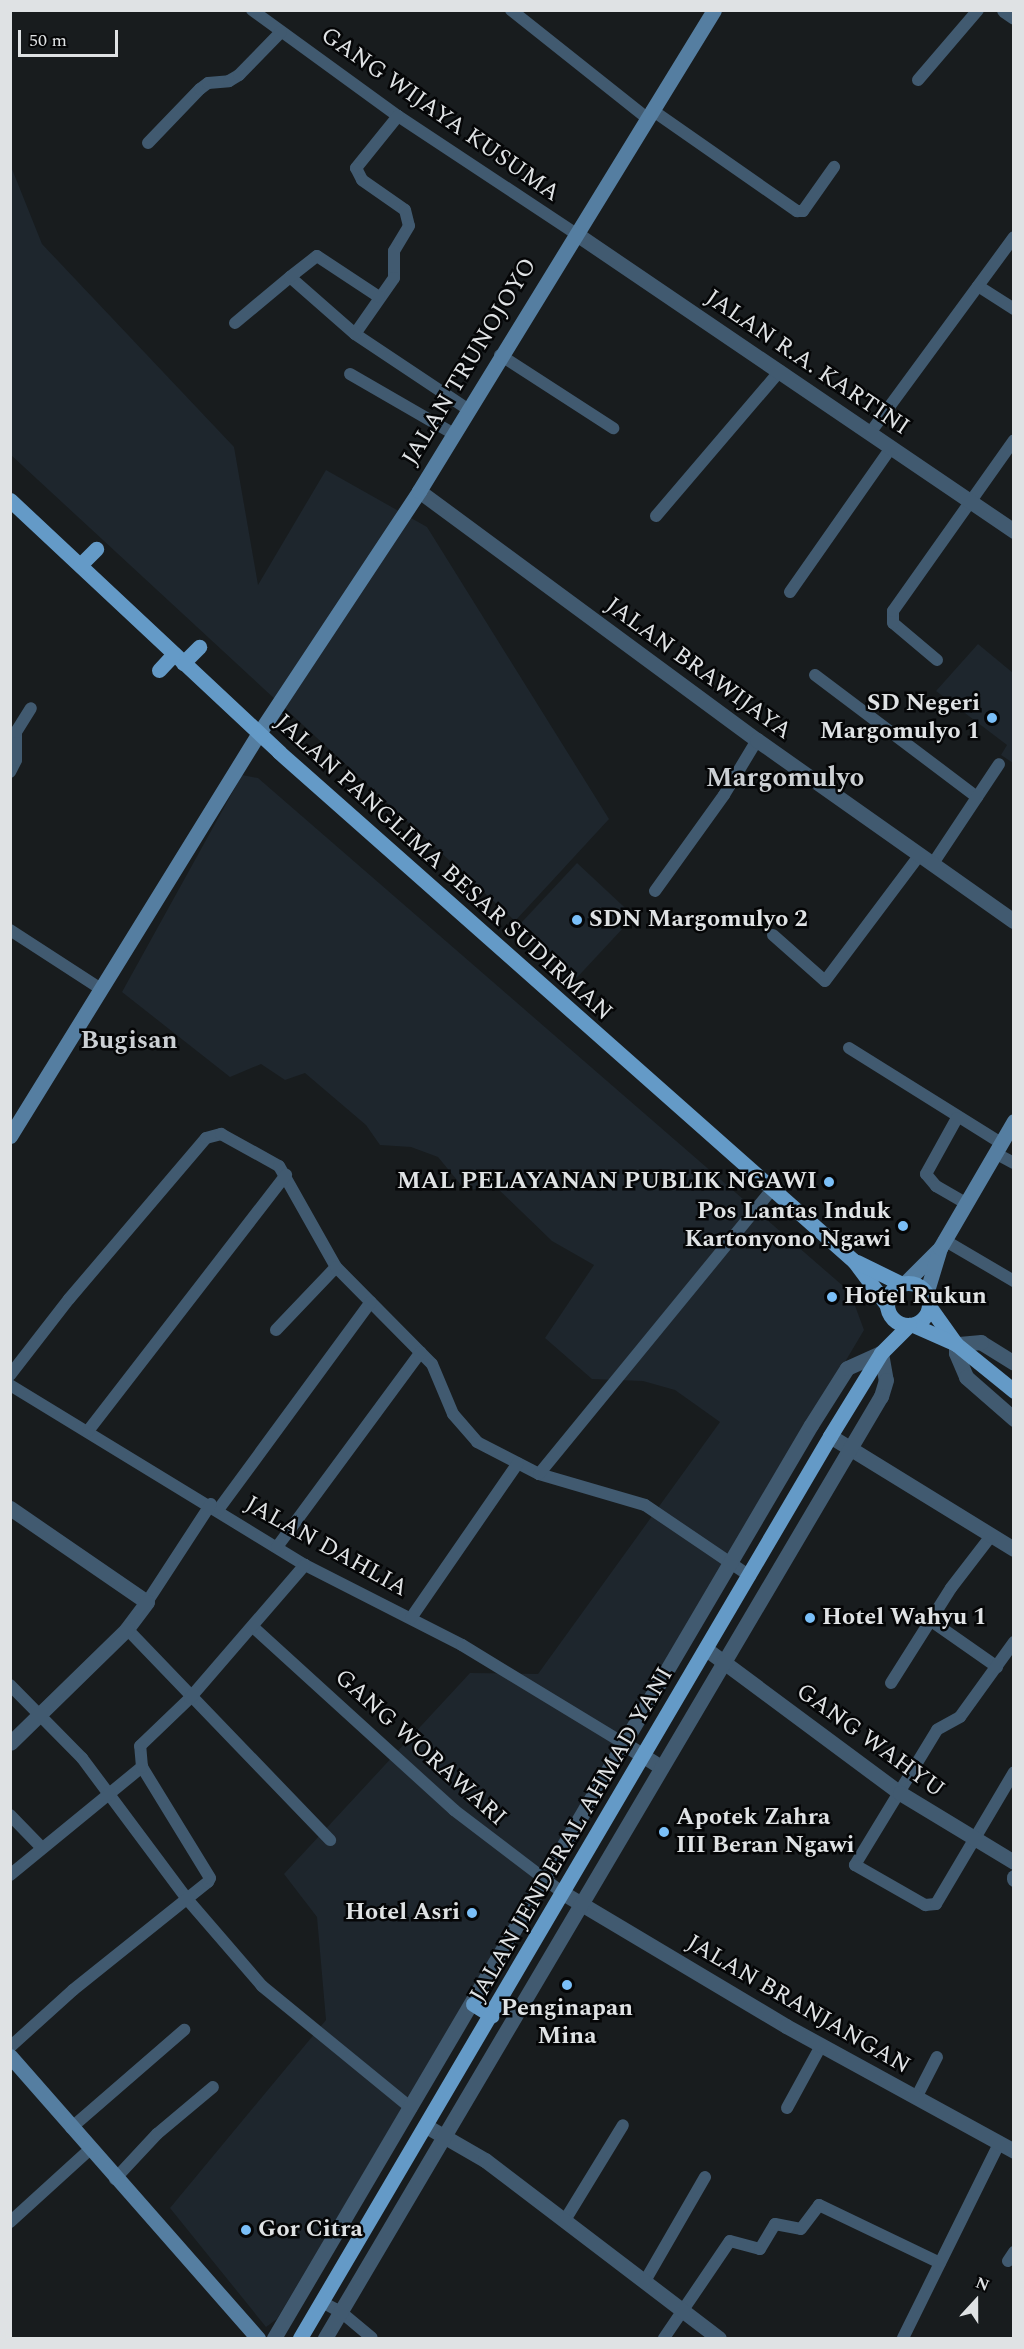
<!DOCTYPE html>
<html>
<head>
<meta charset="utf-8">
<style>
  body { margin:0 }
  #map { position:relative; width:1024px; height:2349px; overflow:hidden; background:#181c1e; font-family:Spectral,serif }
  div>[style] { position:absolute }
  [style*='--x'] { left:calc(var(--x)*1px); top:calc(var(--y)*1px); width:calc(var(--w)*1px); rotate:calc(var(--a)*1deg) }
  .built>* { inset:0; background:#1e262d; transform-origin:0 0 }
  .minor>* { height:12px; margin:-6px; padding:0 6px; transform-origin:6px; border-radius:6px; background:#415a70 }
  .tertiary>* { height:15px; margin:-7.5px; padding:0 7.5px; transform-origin:7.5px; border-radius:7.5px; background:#415a70 }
  .secondary>* { height:15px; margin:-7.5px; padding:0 7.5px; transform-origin:7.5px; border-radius:7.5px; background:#557ea1 }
  .primary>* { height:15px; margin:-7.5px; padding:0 7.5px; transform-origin:7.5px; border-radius:7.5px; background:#649ac7 }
  .primary>.ring { margin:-7.5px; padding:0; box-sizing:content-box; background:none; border:15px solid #649ac7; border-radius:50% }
  .dots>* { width:16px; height:16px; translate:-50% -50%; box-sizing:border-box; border:3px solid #050607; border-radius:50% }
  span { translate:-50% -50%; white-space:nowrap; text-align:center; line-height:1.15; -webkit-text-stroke:5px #050607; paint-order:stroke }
  .street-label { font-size:24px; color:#dfe2e4 }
  .poi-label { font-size:24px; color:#dfe2e4; font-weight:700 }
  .right { translate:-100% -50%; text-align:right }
  .left { translate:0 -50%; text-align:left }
  .neighbourhood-label { font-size:26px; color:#cbcfd3; font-weight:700 }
  .quarter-label { font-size:27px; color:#cbcfd3; font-weight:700 }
  .frame { position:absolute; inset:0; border:12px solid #dfe2e4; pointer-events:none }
  .north { position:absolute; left:946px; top:2271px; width:60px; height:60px; -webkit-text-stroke:4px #050607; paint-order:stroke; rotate:21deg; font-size:16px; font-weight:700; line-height:24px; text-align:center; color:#dfe2e4 }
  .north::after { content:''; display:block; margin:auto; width:21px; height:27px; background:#dfe2e4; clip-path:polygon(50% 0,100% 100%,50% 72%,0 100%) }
  .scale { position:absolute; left:18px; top:30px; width:100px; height:27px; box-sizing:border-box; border:3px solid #dfe2e4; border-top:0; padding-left:8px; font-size:18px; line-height:21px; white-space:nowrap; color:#dfe2e4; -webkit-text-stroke:4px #050607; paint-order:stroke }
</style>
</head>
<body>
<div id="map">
  <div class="built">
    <i style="clip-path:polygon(10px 164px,42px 244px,234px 447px,258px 585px,326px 470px,427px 527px,609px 819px,515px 921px,11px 455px)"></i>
    <i style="clip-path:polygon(978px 644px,1013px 673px,1013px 763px,1001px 755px,1007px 745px,936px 691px)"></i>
    <i style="clip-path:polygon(242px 775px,258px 778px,850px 1292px,864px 1330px,277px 2319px,266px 2327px,170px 2208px,326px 2020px,317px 1917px,284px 1874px,470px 1673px,538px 1674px,720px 1422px,675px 1390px,643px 1381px,592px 1379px,545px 1338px,594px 1265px,552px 1241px,494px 1185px,466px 1191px,438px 1157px,411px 1147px,380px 1145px,366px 1125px,305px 1073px,285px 1080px,261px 1064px,230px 1077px,122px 992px)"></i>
    <i style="left:577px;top:863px;width:78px;height:84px;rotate:43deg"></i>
  </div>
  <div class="minor">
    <i style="--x:252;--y:10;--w:180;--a:36"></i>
    <i style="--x:398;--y:116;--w:212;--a:33.5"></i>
    <i style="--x:511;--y:10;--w:174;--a:38.5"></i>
    <i style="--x:918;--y:80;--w:92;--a:-49.4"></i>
    <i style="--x:652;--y:110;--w:177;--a:34.9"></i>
    <i style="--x:797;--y:211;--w:6;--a:0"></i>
    <i style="--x:803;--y:211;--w:54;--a:-54.8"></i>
    <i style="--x:398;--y:116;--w:67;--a:128.9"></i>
    <i style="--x:356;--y:168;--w:13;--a:63"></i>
    <i style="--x:362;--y:180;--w:52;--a:34.9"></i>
    <i style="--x:405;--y:210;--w:16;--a:76"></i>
    <i style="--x:409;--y:226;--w:29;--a:121"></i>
    <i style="--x:394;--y:251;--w:27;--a:90"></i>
    <i style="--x:394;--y:278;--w:68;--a:124.9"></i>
    <i style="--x:355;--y:334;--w:133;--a:33.7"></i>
    <i style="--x:148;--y:143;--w:75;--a:-46.1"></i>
    <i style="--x:200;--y:89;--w:10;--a:-37"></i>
    <i style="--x:208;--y:83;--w:21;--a:-5"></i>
    <i style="--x:229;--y:81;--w:12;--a:-31"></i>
    <i style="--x:239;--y:75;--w:60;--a:-45.7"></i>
    <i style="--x:978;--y:286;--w:43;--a:32.6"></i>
    <i style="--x:235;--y:323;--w:72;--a:-39.9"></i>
    <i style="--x:355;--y:334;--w:86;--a:-138.8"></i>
    <i style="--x:290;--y:277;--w:34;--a:-38"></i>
    <i style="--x:317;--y:256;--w:74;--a:33.5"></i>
    <i style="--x:500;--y:355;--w:135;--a:32.9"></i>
    <i style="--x:350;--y:374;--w:118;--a:30"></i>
    <i style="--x:870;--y:433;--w:243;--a:-53.7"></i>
    <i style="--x:656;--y:516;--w:191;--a:-49.5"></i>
    <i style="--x:790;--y:592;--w:176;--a:-55"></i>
    <i style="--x:937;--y:660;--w:57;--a:-139.9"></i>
    <i style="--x:893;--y:623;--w:12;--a:-90"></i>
    <i style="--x:893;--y:611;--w:209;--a:-54.7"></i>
    <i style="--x:815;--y:675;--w:203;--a:37"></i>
    <i style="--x:10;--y:772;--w:13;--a:-63"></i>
    <i style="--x:16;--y:760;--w:28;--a:-90"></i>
    <i style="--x:16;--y:732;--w:28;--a:-58"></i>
    <i style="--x:932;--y:865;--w:121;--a:-56.4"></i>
    <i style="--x:655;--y:891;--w:118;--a:-54.3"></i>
    <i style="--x:724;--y:795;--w:64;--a:-59"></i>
    <i style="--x:10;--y:930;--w:108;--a:33"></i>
    <i style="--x:773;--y:935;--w:69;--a:41.5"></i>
    <i style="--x:825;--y:981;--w:156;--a:-53.1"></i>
    <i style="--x:849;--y:1048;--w:179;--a:32"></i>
    <i style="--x:957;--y:1118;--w:64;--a:119"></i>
    <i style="--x:926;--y:1174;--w:16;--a:50"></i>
    <i style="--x:936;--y:1186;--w:34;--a:30"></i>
    <i style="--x:995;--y:1153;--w:21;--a:28"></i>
    <i style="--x:944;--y:1240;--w:81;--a:30.4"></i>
    <i style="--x:276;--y:1330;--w:87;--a:-46.4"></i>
    <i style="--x:10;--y:1375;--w:96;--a:-52.2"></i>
    <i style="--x:69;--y:1299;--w:211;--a:-49.6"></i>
    <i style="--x:206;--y:1138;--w:16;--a:-15"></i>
    <i style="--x:221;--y:1134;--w:66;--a:28.9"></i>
    <i style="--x:279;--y:1166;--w:116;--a:60.6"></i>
    <i style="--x:336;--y:1267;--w:136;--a:45.3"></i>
    <i style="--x:432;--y:1364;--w:54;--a:67.2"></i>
    <i style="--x:453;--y:1414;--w:37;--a:49"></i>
    <i style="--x:477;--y:1442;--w:70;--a:27.3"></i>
    <i style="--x:539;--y:1474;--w:110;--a:16.3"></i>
    <i style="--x:645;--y:1505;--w:127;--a:34.1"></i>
    <i style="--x:10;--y:1385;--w:346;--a:31.4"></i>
    <i style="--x:305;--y:1565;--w:176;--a:27"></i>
    <i style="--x:462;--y:1645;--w:188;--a:31.3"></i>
    <i style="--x:88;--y:1431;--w:324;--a:-52.3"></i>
    <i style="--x:539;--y:1474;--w:368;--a:-50.7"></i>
    <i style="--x:218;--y:1510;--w:258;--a:-53.7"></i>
    <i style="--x:277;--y:1547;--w:242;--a:-53.6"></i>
    <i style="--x:147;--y:1602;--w:117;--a:-56.9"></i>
    <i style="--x:411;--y:1618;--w:188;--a:-55.4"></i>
    <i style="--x:930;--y:1620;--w:82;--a:35"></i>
    <i style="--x:253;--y:1627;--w:272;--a:42.3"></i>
    <i style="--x:454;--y:1810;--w:137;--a:37.3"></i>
    <i style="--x:127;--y:1629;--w:293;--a:46.1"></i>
    <i style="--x:1014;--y:1642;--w:92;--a:125.8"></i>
    <i style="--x:960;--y:1717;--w:26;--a:151"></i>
    <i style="--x:937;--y:1730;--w:158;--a:121.3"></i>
    <i style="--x:855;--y:1865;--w:81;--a:29.7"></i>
    <i style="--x:925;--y:1905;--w:11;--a:-5"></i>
    <i style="--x:936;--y:1904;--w:153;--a:-59.4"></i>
    <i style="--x:891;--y:1683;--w:112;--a:-57.7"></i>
    <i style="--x:951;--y:1588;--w:66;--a:-52.4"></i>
    <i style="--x:10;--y:1685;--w:103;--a:45.4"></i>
    <i style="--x:82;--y:1758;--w:176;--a:53.3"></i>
    <i style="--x:187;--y:1899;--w:115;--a:49.2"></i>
    <i style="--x:262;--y:1986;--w:193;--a:39.3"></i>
    <i style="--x:10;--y:1815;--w:46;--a:45.9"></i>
    <i style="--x:10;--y:1875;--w:171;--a:-39.3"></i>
    <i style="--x:10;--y:2047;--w:85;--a:-42.1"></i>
    <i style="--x:73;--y:1990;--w:173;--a:-38.7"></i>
    <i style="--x:208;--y:1882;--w:4;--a:-63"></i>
    <i style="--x:210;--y:1878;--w:130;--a:-121.5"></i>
    <i style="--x:142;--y:1767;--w:21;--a:-95"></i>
    <i style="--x:140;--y:1746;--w:69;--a:-43.8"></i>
    <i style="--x:190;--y:1698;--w:176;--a:-49.2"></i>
    <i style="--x:916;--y:2098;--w:46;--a:-62.9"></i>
    <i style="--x:787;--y:2108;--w:71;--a:-61.3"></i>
    <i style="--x:71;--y:2128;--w:150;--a:-40.9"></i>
    <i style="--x:115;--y:2179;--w:62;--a:-47"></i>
    <i style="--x:157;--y:2134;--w:73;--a:-40"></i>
    <i style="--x:565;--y:2220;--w:111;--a:-58.6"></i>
    <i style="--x:10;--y:2222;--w:107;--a:-42.3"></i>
    <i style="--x:1008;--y:2261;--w:11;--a:-56"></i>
    <i style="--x:645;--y:2281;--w:120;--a:-60"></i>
    <i style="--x:322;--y:2302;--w:21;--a:28"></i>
    <i style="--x:341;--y:2312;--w:40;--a:40"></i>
    <i style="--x:664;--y:2338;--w:117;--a:-55.8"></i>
    <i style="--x:730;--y:2241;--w:31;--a:15"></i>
    <i style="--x:760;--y:2249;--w:29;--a:-59"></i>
    <i style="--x:775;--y:2224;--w:26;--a:11"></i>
    <i style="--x:801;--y:2229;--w:30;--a:-53"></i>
    <i style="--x:819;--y:2205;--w:134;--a:25.6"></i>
    <i style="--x:903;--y:2338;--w:216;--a:-63.7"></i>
  </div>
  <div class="tertiary">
    <i style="--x:1004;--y:10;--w:12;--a:35"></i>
    <i style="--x:575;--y:233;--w:531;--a:34.17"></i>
    <i style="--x:419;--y:491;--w:420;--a:36.4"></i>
    <i style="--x:757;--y:740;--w:314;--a:35.2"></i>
    <i style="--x:1014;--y:1363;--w:39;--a:-148"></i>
    <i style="--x:981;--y:1342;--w:25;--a:175"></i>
    <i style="--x:956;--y:1344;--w:9;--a:90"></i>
    <i style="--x:956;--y:1353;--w:26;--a:67"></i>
    <i style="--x:966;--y:1377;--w:64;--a:41.2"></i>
    <i style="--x:830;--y:1436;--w:216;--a:31.6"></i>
    <i style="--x:10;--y:1508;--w:166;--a:34.5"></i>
    <i style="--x:147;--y:1602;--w:34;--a:127"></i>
    <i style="--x:127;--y:1629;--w:163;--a:135.7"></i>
    <i style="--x:706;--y:1649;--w:242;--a:36.6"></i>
    <i style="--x:900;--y:1793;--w:133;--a:31.2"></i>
    <i style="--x:623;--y:1743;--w:45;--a:32.3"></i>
    <i style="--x:1014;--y:1877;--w:2;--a:90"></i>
    <i style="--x:563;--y:1893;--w:260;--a:30.8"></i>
    <i style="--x:786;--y:2026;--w:260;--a:28.7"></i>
    <i style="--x:426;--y:2126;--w:68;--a:30"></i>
    <i style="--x:485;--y:2160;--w:294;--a:37.3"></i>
    <i style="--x:274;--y:2338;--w:1059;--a:-59.54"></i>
    <i style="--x:811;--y:1425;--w:67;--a:-57.7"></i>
    <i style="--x:847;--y:1368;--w:37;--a:-24"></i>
    <i style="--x:881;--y:1353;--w:27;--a:80"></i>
    <i style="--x:886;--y:1380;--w:17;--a:107"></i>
    <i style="--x:881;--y:1396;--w:1094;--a:120.55"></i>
  </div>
  <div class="secondary">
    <i style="--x:10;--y:1136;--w:474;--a:-58.3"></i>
    <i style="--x:259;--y:733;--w:290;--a:-56.5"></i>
    <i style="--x:419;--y:491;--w:564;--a:-58.48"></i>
    <i style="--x:905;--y:1283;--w:47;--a:-45"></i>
    <i style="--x:926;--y:1294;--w:48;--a:-73.1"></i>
    <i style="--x:940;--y:1248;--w:147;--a:-59.8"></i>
    <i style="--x:10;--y:2056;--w:376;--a:48.7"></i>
  </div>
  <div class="primary">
    <i style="--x:10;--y:500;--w:369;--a:43.1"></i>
    <i style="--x:279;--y:752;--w:768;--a:41.52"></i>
    <i style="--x:854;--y:1261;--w:54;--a:53.3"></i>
    <i style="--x:80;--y:565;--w:23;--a:-45"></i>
    <i style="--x:183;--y:663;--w:23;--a:-45"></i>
    <i style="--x:159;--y:670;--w:22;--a:-47"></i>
    <i style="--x:857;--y:1262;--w:50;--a:26.1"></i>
    <i class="ring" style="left:887px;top:1283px;width:27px;height:27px"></i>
    <i style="--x:929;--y:1306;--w:47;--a:54.6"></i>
    <i style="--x:956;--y:1344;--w:75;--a:39"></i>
    <i style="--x:913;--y:1325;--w:47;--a:23.8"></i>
    <i style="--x:473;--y:2004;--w:22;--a:32"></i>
    <i style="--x:300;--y:2338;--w:1046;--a:-59.56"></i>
    <i style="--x:830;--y:1436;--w:97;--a:-58.4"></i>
    <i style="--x:881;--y:1353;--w:40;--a:-45"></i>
  </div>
  <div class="dots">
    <i style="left:992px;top:718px;background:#7abff8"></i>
    <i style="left:577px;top:920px;background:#7abff8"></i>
    <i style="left:829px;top:1182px;background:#7abff8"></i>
    <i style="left:903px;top:1226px;background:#7abff8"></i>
    <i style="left:832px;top:1297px;background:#7abff8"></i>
    <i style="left:810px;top:1618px;background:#7abff8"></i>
    <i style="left:664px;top:1832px;background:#7abff8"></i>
    <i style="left:472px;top:1913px;background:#7abff8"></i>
    <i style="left:567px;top:1985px;background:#7abff8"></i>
    <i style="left:246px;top:2230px;background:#7abff8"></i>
  </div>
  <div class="street-label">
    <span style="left:440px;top:115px;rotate:35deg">GANG WIJAYA KUSUMA</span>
    <span style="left:470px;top:362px;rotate:-59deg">JALAN TRUNOJOYO</span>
    <span style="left:807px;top:363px;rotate:34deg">JALAN R.A. KARTINI</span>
    <span style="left:698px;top:669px;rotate:36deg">JALAN BRAWIJAYA</span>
    <span style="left:443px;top:868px;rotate:42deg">JALAN PANGLIMA BESAR SUDIRMAN</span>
    <span style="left:326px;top:1547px;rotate:29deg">JALAN DAHLIA</span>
    <span style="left:870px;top:1741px;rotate:36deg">GANG WAHYU</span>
    <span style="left:420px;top:1748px;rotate:42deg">GANG WORAWARI</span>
    <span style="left:572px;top:1835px;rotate:-60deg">JALAN JENDERAL AHMAD YANI</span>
    <span style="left:798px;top:2005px;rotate:30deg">JALAN BRANJANGAN</span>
  </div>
  <div class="poi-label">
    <span class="right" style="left:980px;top:718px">SD Negeri<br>Margomulyo 1</span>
    <span class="left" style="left:589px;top:920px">SDN Margomulyo 2</span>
    <span class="right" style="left:817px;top:1182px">MAL PELAYANAN PUBLIK NGAWI</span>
    <span class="right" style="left:891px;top:1226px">Pos Lantas Induk<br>Kartonyono Ngawi</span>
    <span class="left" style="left:844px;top:1297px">Hotel Rukun</span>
    <span class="left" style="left:822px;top:1618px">Hotel Wahyu 1</span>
    <span class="left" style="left:676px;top:1832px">Apotek Zahra<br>III Beran Ngawi</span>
    <span class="right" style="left:460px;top:1913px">Hotel Asri</span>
    <span style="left:567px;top:2023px">Penginapan<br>Mina</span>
    <span class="left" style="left:258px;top:2230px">Gor Citra</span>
  </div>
  <div class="neighbourhood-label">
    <span style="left:129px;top:1041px">Bugisan</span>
  </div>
  <div class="quarter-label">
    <span style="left:785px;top:779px">Margomulyo</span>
  </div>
  <div class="frame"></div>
  <div class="north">N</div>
  <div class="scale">50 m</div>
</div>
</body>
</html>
